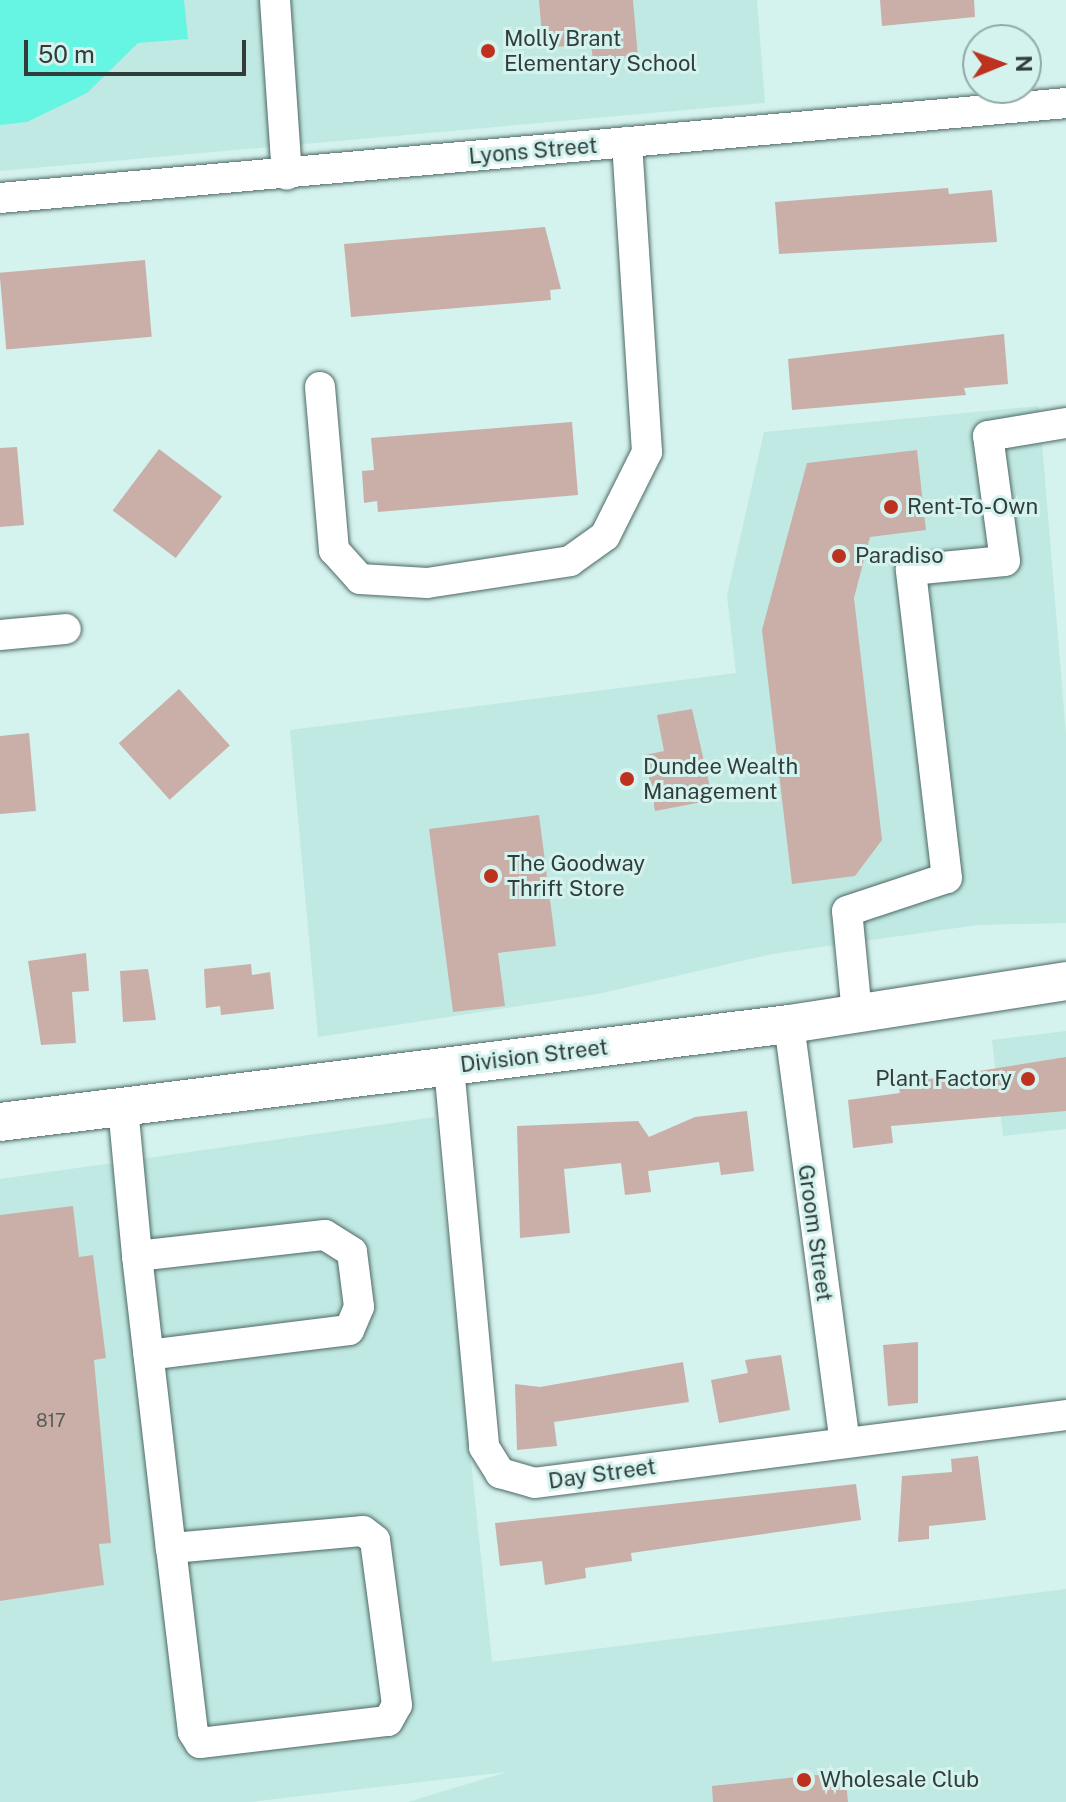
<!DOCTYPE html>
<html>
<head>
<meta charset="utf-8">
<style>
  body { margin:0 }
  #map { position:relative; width:1066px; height:1802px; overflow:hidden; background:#d4f2ee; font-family:"Public Sans",sans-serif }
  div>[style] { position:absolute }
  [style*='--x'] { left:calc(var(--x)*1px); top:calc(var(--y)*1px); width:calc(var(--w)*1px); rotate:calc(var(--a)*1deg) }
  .built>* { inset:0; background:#c1e9e3 }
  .green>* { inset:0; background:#66f4e3 }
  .building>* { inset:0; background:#caafa9; transform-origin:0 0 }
  .roads { filter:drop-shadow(0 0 2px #4e6965) drop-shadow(0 0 2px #4e6965) }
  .minor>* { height:30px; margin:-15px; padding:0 15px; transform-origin:15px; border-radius:15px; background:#fff }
  .major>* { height:38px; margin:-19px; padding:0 19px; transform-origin:19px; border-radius:19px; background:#fff }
  .dots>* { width:22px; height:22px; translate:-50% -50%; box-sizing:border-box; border:4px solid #d4f2ee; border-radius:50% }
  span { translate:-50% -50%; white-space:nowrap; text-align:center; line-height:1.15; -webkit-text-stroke:6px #d4f2ee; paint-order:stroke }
  .number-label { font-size:18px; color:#575a56 }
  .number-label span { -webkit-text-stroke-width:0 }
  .poi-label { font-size:22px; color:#313d3b }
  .left { translate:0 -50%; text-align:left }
  .right { translate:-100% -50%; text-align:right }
  .street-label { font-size:22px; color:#313d3b }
  .north { position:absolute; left:962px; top:24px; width:80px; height:80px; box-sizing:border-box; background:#d4f2ee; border:2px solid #93aaa6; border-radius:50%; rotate:89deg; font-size:22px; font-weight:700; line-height:32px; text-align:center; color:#313d3b }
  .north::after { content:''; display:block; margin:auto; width:28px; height:36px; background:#bd311e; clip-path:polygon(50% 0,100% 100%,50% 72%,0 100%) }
  .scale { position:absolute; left:24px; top:40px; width:222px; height:36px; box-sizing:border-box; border:4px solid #313d3b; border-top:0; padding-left:10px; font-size:24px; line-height:28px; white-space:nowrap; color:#313d3b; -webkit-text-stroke:6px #d4f2ee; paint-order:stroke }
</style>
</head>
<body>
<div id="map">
  <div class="built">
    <i style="clip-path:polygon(0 0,757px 0,765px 103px,0 171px)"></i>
    <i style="clip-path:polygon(1039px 406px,1066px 735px,1066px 923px,978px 925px,772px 954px,598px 994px,318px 1037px,290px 730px,736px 673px,727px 596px,764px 432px)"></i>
    <i style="clip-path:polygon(1066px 1031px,1066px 1129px,1003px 1136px,992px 1040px)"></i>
    <i style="clip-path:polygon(435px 1117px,492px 1662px,1066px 1589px,1066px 1802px,408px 1802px,507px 1772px,249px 1802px,0 1802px,0 1179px)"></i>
  </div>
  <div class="green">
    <i style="clip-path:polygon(0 0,184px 0,188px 39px,138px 43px,87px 93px,27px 122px,0 125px)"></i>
  </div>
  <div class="building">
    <i style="clip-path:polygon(539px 0,633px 0,638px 57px,593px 61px,591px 44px,543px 48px)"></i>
    <i style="clip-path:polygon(880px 0,974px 0,975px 17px,882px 26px)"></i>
    <i style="clip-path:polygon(948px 188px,949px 194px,992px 190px,997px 242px,779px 254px,775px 202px)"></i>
    <i style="clip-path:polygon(545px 227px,561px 289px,550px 290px,551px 300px,351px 317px,344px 244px)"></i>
    <i style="left:145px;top:260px;width:77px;height:146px;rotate:85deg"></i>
    <i style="clip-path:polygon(1004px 334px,1008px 384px,964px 388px,966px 395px,792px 410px,788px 359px)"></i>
    <i style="clip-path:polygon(572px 422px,578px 495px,378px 512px,377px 501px,364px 503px,362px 471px,374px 470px,371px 438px)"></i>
    <i style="clip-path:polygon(17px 447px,24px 525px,0 527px,0 448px)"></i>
    <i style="left:159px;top:449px;width:79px;height:77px;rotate:37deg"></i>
    <i style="clip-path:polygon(917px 450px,926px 530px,870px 537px,854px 598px,882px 840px,855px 876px,792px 884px,762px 630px,807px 463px)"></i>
    <i style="left:179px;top:689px;width:76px;height:81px;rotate:48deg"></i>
    <i style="clip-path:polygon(692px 709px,713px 800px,655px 811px,645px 755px,664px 751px,657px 715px)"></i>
    <i style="clip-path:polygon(29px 733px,36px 811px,0 814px,0 736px)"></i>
    <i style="clip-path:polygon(539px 815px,556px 946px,498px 953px,505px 1006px,453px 1012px,429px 829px)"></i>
    <i style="clip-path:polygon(86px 953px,89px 991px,72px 992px,76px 1043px,41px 1045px,28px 961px)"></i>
    <i style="clip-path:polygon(251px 964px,252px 975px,270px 972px,274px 1009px,221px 1015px,220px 1006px,206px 1008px,204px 969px)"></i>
    <i style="clip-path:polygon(148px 969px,156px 1020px,123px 1022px,120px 971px)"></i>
    <i style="clip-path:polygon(1066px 1057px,1066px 1111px,891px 1126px,893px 1143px,853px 1148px,848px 1100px,900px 1093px,898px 1084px)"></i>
    <i style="clip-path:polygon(747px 1111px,754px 1171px,721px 1175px,719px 1162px,648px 1171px,651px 1192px,625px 1195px,621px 1163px,564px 1169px,570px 1233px,520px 1238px,517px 1126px,638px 1121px,649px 1137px,695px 1117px)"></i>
    <i style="clip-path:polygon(73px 1206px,79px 1257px,93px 1255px,106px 1358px,94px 1360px,111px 1543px,99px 1544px,104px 1585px,0 1601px,0 1215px)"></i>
    <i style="clip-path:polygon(918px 1342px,918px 1403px,888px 1406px,883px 1345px)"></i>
    <i style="clip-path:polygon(781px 1355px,790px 1410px,719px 1423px,711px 1380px,748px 1373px,745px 1360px)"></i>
    <i style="clip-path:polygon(683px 1362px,689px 1402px,554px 1422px,557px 1446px,517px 1450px,515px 1384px,540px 1387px)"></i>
    <i style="clip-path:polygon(978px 1456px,986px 1520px,929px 1526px,929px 1539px,898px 1542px,902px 1476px,952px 1472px,951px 1459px)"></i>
    <i style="clip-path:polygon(856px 1484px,861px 1520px,631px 1553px,632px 1561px,585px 1568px,586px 1578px,545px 1585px,542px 1561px,500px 1566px,495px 1523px)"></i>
    <i style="clip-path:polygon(845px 1772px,848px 1802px,713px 1802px,712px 1786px)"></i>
  </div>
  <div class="roads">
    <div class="minor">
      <i style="--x:275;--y:0;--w:175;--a:86.1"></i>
      <i style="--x:0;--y:198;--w:1070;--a:-5.09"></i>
      <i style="--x:320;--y:387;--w:164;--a:85.1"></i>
      <i style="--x:334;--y:550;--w:39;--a:48"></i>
      <i style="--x:360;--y:579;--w:67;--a:3.4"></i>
      <i style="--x:427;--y:583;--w:145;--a:-8.7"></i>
      <i style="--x:570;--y:561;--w:43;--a:-35.5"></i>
      <i style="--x:605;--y:536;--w:94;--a:-63.4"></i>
      <i style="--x:647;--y:452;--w:311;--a:-93.7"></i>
      <i style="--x:0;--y:635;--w:66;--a:-5.2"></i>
      <i style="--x:857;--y:1014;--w:103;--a:-95.5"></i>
      <i style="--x:847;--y:911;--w:105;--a:-18.3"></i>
      <i style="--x:947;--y:878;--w:310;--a:-96.7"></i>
      <i style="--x:911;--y:570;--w:94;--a:-5.5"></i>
      <i style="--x:1005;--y:561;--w:126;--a:-97.7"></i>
      <i style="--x:988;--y:436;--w:79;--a:-9.5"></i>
      <i style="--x:789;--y:1024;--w:422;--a:82.4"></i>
      <i style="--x:449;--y:1067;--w:382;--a:84.7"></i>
      <i style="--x:484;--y:1447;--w:31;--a:58"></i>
      <i style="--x:500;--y:1473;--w:35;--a:16"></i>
      <i style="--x:534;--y:1483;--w:536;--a:-7.28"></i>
      <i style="--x:123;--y:1107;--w:150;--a:84.6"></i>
      <i style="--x:137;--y:1256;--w:294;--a:83.4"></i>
      <i style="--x:171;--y:1548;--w:185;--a:83.2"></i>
      <i style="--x:193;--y:1732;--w:13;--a:58"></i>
      <i style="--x:200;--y:1743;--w:189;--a:-6.7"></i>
      <i style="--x:388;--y:1721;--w:18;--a:-61"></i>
      <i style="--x:397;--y:1705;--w:166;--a:-97.6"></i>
      <i style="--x:375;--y:1540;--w:15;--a:-143"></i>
      <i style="--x:363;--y:1531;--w:193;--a:174.9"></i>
      <i style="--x:137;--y:1256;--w:189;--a:-6.4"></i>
      <i style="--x:325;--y:1235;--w:32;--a:32"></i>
      <i style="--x:352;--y:1252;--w:55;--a:82.7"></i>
      <i style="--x:359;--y:1307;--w:25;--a:113"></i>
      <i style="--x:349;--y:1330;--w:202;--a:172.9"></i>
    </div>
    <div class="major">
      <i style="--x:0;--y:1122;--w:795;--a:-7.08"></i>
      <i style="--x:789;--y:1024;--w:280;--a:-8.8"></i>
    </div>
  </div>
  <div class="dots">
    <i style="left:488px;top:51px;background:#bd311e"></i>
    <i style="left:891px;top:507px;background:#bd311e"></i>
    <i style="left:839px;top:556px;background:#bd311e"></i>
    <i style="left:627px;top:779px;background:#bd311e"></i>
    <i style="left:491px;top:876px;background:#bd311e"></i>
    <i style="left:1028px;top:1079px;background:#bd311e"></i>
    <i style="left:804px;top:1780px;background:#bd311e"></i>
  </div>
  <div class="number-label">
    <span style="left:51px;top:1421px">817</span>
  </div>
  <div class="poi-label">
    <span class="left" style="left:504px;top:51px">Molly Brant<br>Elementary School</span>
    <span class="left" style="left:907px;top:507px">Rent-To-Own</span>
    <span class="left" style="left:855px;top:556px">Paradiso</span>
    <span class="left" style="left:643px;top:779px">Dundee Wealth<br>Management</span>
    <span class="left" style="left:507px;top:876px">The Goodway<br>Thrift Store</span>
    <span class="right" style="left:1012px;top:1079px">Plant Factory</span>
    <span class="left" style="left:820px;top:1780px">Wholesale Club</span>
  </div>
  <div class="street-label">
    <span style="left:533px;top:151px;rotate:-5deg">Lyons Street</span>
    <span style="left:534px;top:1056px;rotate:-7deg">Division Street</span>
    <span style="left:815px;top:1233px;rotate:82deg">Groom Street</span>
    <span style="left:602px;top:1474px;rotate:-8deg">Day Street</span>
  </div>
  <div class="north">N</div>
  <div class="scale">50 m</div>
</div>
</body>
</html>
